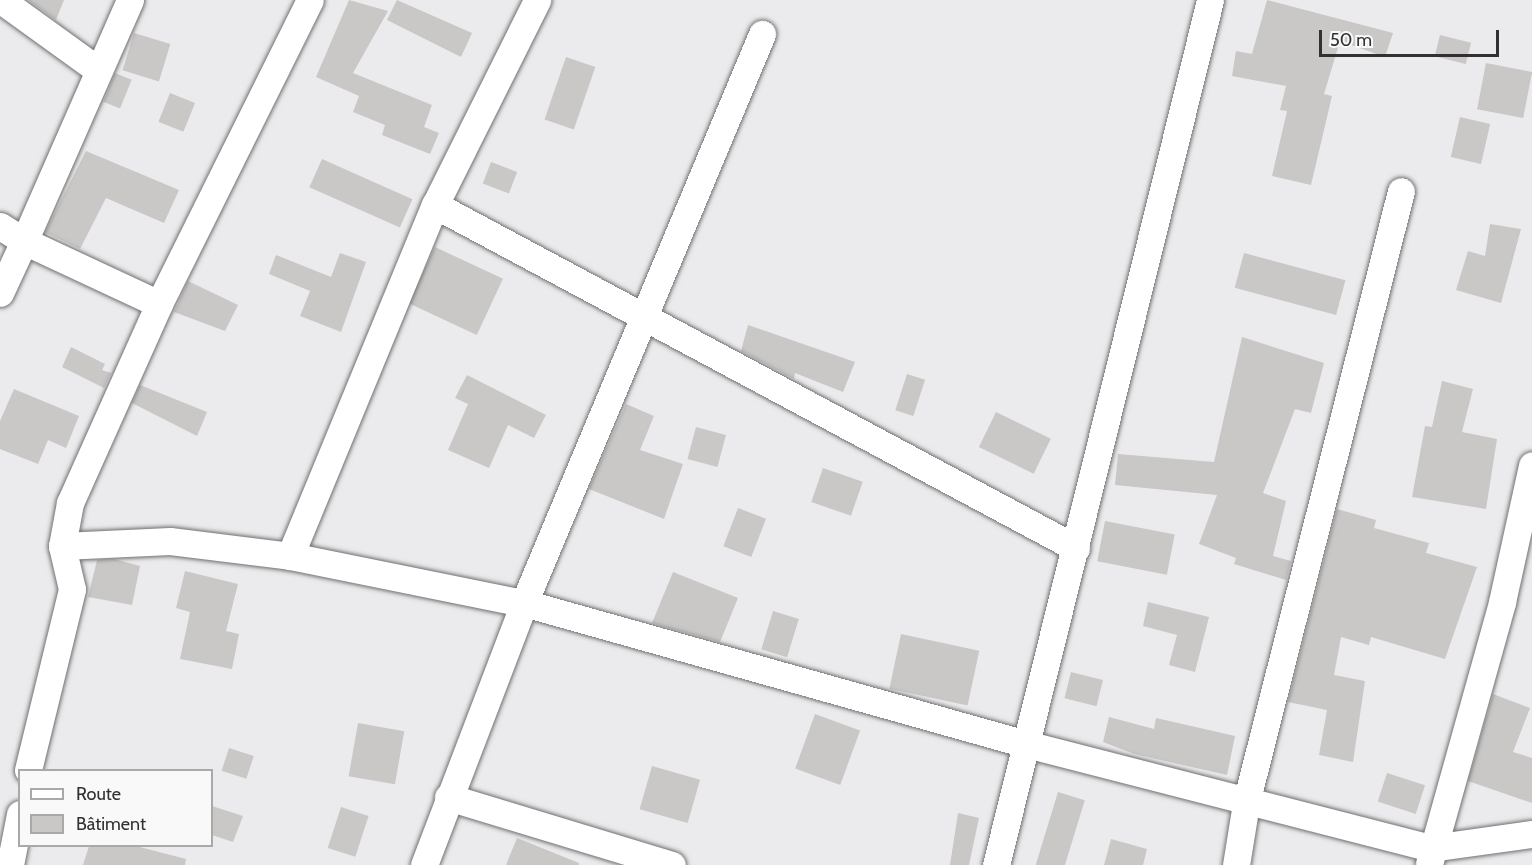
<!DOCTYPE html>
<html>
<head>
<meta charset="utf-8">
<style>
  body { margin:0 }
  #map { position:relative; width:1532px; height:865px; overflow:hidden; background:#ebebed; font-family:Cabin,sans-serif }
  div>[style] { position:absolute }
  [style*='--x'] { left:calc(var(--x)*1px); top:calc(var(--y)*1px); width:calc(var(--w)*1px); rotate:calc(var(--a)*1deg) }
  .building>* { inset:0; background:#c9c8c7; transform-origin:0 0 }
  .roads { filter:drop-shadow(0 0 2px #707072) drop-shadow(0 0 2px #707072) }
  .street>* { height:27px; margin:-13.5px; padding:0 13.5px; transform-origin:13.5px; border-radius:13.5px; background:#fff }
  span { translate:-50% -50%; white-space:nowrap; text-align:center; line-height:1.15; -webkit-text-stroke:4.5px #f9f9fa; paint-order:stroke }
  .legend { position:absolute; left:18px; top:769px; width:195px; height:78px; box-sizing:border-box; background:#f9f9fa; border:2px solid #a9a9aa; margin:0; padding:8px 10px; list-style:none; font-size:18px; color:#313131 }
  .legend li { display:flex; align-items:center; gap:12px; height:30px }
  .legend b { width:30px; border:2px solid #a9a9aa }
  .scale { position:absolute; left:1319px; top:30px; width:180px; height:27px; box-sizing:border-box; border:3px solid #313131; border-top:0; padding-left:8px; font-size:18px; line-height:21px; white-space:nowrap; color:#313131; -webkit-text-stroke:4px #f9f9fa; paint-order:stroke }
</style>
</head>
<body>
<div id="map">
  <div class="building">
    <i style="clip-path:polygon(28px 0,64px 0,56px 20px)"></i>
    <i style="clip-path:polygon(349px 0,388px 11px,353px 73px,432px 105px,424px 127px,439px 133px,430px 154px,382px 135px,385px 125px,353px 112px,359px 96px,316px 77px)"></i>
    <i style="clip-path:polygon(397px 0,472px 33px,461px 57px,387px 20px)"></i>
    <i style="clip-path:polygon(1267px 0,1393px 33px,1385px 57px,1340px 41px,1324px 94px,1332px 96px,1311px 185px,1272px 176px,1287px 111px,1280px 110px,1286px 86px,1232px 76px,1236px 51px,1252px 54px)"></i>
    <i style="left:134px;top:33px;width:38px;height:39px;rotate:17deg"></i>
    <i style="left:1440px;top:35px;width:32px;height:22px;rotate:14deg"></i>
    <i style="left:566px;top:57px;width:31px;height:66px;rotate:19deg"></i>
    <i style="left:1486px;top:63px;width:47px;height:47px;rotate:11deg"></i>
    <i style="left:115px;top:73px;width:18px;height:31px;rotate:22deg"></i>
    <i style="left:170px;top:93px;width:27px;height:31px;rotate:22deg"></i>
    <i style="left:1460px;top:117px;width:31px;height:41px;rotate:13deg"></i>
    <i style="clip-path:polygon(86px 151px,179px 190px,164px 223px,106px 198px,80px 249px,45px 232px)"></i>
    <i style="left:322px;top:159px;width:99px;height:31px;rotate:24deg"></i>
    <i style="left:491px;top:162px;width:28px;height:23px;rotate:21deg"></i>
    <i style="clip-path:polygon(1490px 224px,1521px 229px,1501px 303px,1456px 290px,1468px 251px,1485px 256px)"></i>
    <i style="left:435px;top:247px;width:75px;height:62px;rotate:25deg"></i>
    <i style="clip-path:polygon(340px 253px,366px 262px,341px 332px,300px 316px,310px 291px,269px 274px,276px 255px,331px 277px)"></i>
    <i style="left:1244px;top:253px;width:105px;height:36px;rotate:15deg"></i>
    <i style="clip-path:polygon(188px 281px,238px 305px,225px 331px,174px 312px)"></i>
    <i style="clip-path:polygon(748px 325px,855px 362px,843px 392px,795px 373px,794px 379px,741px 351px)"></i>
    <i style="clip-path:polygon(1242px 337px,1324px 363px,1311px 413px,1295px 409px,1263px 493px,1286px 501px,1273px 556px,1291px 561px,1286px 580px,1234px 564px,1236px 558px,1199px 544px,1217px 495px,1115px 485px,1118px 454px,1214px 462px)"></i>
    <i style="clip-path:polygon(71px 347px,105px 364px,102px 370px,111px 373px,104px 388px,62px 367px)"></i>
    <i style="left:907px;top:374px;width:19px;height:38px;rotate:18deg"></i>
    <i style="clip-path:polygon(467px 375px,546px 415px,534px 438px,508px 425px,489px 468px,448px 450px,468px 404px,455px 398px)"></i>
    <i style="clip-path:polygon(1442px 381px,1473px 389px,1462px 432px,1497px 439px,1486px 509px,1412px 497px,1425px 426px,1432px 427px)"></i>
    <i style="clip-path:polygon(140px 385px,207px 412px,197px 436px,132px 403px)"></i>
    <i style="clip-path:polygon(14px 389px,79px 416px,66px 448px,48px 440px,38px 464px,0 449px,0 421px)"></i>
    <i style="clip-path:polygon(626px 404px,654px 416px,640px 450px,683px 464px,664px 519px,589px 489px)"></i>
    <i style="left:996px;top:412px;width:61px;height:39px;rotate:26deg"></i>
    <i style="left:696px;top:427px;width:31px;height:33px;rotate:15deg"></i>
    <i style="left:823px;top:468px;width:42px;height:36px;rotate:19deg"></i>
    <i style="left:738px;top:508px;width:30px;height:41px;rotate:21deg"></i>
    <i style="clip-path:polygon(1337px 509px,1376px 520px,1374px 528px,1429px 543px,1426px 553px,1477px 567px,1445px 659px,1371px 637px,1369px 645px,1341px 637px,1334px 675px,1365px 681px,1353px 762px,1319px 755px,1327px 710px,1288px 702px)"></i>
    <i style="left:1105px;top:521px;width:71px;height:41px;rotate:11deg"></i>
    <i style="clip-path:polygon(114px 559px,140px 566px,132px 605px,88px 597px,97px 560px)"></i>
    <i style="clip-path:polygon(185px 571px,238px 584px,226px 631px,239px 634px,232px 669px,180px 659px,190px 612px,176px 608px)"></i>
    <i style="clip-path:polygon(673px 572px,738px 598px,720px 642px,652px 623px)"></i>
    <i style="clip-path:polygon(1148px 602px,1209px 617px,1195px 672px,1169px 665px,1177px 635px,1143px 626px)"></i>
    <i style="left:773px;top:611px;width:27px;height:40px;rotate:17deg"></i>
    <i style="left:901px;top:634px;width:80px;height:56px;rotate:12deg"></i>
    <i style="left:1071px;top:672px;width:33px;height:27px;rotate:14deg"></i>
    <i style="clip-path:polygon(1493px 694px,1530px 708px,1513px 752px,1532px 758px,1532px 803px,1468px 781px)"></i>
    <i style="left:815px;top:714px;width:48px;height:58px;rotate:20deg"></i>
    <i style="clip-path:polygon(1109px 717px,1154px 729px,1156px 718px,1235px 736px,1227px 775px,1134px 754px,1103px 742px)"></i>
    <i style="left:358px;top:723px;width:47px;height:54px;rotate:10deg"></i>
    <i style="left:229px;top:748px;width:26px;height:24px;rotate:18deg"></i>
    <i style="left:652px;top:766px;width:50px;height:45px;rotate:16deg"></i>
    <i style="left:1387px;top:773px;width:40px;height:30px;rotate:18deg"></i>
    <i style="left:1058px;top:792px;width:28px;height:76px;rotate:17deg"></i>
    <i style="clip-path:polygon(212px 806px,243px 816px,233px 842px,212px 835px)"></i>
    <i style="left:341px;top:807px;width:29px;height:43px;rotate:18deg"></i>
    <i style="clip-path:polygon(958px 813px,979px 818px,969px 865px,950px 865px)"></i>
    <i style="clip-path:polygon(517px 838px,579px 863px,579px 865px,506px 865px)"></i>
    <i style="clip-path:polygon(1111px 839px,1147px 849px,1143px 865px,1104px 865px)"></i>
    <i style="clip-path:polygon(89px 846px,136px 846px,186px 859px,185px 865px,83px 865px)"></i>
  </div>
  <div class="roads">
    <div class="street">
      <i style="--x:1;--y:0;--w:120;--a:35.8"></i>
      <i style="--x:130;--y:0;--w:263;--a:113.7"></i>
      <i style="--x:24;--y:241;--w:149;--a:25"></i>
      <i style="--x:435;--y:205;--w:727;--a:28.15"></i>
      <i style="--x:0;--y:226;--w:28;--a:32"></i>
      <i style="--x:24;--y:241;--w:57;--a:114.8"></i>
      <i style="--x:62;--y:546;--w:108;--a:-2.7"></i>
      <i style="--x:170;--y:541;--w:121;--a:7.1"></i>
      <i style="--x:290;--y:556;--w:239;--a:11.4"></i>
      <i style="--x:524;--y:603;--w:521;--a:15.69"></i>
      <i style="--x:1026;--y:744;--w:418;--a:14.4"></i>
      <i style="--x:1431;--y:848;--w:102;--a:-7.9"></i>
      <i style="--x:290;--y:556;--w:380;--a:-67.6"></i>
      <i style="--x:435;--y:205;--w:229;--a:-63.5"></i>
      <i style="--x:28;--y:770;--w:186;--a:-76.3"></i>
      <i style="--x:72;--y:589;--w:44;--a:-103.1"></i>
      <i style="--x:62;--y:546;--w:44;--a:-79.5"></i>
      <i style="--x:70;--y:503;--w:218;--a:-65.9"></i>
      <i style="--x:159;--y:304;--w:339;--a:-63.6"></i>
      <i style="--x:448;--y:797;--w:234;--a:16.9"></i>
      <i style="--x:1429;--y:864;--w:272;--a:-74.4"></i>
      <i style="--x:1502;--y:602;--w:140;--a:-77.6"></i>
      <i style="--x:10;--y:865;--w:52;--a:-78.9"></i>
      <i style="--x:424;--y:865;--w:280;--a:-69.1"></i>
      <i style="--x:524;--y:603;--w:617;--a:-67.3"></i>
      <i style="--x:996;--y:865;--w:891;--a:-76.1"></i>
      <i style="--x:1236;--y:865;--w:63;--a:-80.8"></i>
      <i style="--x:1246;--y:803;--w:631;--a:-75.79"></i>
    </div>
  </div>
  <ul class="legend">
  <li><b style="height:8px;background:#fff"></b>Route</li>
  <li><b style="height:16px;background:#c9c8c7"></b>Bâtiment</li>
  </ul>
  <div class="scale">50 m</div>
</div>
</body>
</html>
